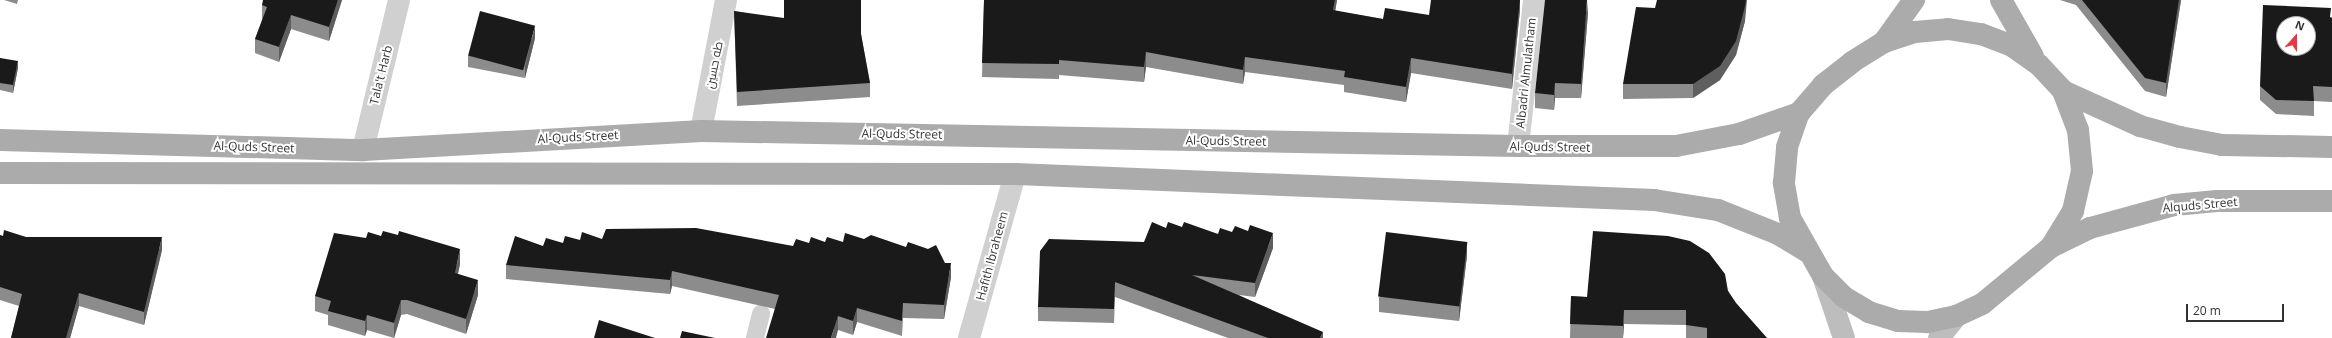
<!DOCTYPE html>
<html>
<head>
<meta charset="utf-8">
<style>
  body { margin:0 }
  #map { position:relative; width:2332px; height:338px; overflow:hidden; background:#fff; font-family:"Open Sans",Cairo,sans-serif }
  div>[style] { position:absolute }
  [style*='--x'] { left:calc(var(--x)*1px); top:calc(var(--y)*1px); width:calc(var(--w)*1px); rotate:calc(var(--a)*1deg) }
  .lane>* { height:18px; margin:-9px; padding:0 9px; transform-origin:9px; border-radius:9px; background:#d0d0d0 }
  .street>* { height:22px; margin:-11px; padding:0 11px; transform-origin:11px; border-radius:11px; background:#d0d0d0 }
  .secondary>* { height:22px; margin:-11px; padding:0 11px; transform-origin:11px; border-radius:11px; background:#bdbdbd }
  .primary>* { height:22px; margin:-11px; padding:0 11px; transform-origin:11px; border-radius:11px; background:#ababab }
  .wall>* { inset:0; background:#8c8c8c }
  .shaded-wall>* { inset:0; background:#5f5f5f }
  .building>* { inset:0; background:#1a1a1a; transform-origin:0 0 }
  span { translate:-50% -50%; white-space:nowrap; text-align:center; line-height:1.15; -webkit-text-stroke:4px #fff; paint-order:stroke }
  .street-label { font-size:12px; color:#333 }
  .north { position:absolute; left:2276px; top:16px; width:40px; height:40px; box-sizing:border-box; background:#fff; border:1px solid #adadad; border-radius:50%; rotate:21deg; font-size:11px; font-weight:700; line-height:16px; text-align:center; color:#333 }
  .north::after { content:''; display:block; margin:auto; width:14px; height:18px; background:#e63946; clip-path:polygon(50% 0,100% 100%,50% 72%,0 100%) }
  .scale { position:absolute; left:2186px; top:304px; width:98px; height:18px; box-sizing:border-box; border:2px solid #333; border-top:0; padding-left:5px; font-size:12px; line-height:14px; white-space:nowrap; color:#333; -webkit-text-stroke:3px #fff; paint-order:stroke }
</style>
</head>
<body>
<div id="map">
  <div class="lane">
    <i style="--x:755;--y:338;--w:25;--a:-76"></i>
  </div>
  <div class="street">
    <i style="--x:701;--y:131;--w:133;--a:-79.2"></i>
    <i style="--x:1518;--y:146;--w:147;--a:-83.7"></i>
    <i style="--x:363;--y:150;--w:154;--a:-76.5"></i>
    <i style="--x:969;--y:338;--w:170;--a:-74.3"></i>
  </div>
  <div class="secondary">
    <i style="--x:1823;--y:276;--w:65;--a:71.3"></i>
    <i style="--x:1939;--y:338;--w:28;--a:-52"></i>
  </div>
  <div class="primary">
    <i style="--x:2001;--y:0;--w:64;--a:60.3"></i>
    <i style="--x:1884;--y:42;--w:52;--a:-54.5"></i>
    <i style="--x:2063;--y:91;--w:85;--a:24.4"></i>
    <i style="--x:2140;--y:126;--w:41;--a:15.4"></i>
    <i style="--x:2180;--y:137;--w:43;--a:10.8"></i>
    <i style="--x:2222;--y:145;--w:110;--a:1"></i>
    <i style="--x:0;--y:140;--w:363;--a:1.6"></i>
    <i style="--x:363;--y:150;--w:339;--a:-3.2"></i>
    <i style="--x:701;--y:131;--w:817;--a:1.05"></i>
    <i style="--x:1518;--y:146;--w:158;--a:0"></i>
    <i style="--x:1676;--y:146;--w:64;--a:-10.8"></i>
    <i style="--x:1739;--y:134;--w:64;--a:-19.3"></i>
    <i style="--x:1799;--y:113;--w:37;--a:-49"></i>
    <i style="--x:1823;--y:85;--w:37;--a:-38"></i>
    <i style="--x:1852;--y:62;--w:38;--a:-32"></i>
    <i style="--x:1884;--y:42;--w:33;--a:-18"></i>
    <i style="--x:1915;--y:32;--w:33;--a:-5"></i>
    <i style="--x:1948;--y:29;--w:33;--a:9"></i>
    <i style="--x:1981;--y:34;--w:33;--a:21"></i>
    <i style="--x:2012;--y:46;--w:33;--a:35"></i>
    <i style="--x:2039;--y:65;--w:35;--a:47"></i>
    <i style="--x:2063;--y:91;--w:42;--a:69"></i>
    <i style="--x:2078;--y:130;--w:41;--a:84.4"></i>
    <i style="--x:2082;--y:171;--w:41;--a:102.7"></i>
    <i style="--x:2073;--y:211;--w:42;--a:121.4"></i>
    <i style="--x:2051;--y:247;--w:89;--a:140.4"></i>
    <i style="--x:1982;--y:304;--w:29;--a:155"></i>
    <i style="--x:1956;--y:316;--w:30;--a:168"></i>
    <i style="--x:1927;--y:322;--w:29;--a:-178"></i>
    <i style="--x:1898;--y:321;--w:30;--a:-163"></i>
    <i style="--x:1869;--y:312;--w:29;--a:-149"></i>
    <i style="--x:1844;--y:297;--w:30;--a:-135"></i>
    <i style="--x:1823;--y:276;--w:67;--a:-119.6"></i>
    <i style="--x:1790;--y:218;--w:36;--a:-100"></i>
    <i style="--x:1784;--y:183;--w:36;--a:-85"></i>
    <i style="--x:1787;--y:147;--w:36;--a:-71"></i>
    <i style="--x:0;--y:173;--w:1015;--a:0.06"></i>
    <i style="--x:1015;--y:174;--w:640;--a:2.33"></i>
    <i style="--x:1654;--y:200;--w:65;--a:8.9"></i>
    <i style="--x:1718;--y:210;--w:65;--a:21.8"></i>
    <i style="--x:1778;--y:234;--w:33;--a:31"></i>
    <i style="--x:2051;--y:247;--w:43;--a:-26"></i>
    <i style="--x:2090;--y:228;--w:87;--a:-15.3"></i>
    <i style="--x:2174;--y:205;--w:43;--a:-5.3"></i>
    <i style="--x:2217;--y:201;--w:115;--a:0"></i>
  </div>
  <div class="wall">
    <i style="clip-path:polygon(4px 0,18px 0,17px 4px)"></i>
    <i style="clip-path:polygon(342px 0,329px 41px,291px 29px,279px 62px,255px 53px,255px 39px,262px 20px,262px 5px)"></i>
    <i style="clip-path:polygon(984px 0,1337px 0,1335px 11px,1383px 19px,1429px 15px,1520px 0,1520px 10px,1512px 89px,1411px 73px,1406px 102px,1344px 92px,1344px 85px,1245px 72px,1243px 84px,1146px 67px,1144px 82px,1059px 75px,1059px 79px,982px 77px)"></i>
    <i style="clip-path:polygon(2060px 0,2181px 0,2166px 97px,2145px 91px,2076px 5px)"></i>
    <i style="clip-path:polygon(734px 11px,861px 34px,870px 83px,870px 97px,737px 106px)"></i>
    <i style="clip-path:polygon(1588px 13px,1581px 98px,1555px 98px,1554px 110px,1535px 108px,1535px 93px)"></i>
    <i style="clip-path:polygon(2331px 17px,2332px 18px,2332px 102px,2314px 101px,2314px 116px,2276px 114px,2260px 100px,2260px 86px)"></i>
    <i style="clip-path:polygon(1745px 21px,1736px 55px,1720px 80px,1693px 98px,1623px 99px,1623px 84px)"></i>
    <i style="clip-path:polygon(535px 38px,525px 78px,468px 67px,468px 55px)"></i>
    <i style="clip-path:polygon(0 58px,18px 68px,13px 93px,0 90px)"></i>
    <i style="clip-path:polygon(1182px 227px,1218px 234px,1273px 248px,1255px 297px,1239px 295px,1323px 338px,1228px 338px,1115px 297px,1114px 323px,1038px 321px,1038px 307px,1144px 242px,1166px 228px)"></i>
    <i style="clip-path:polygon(0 235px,3px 236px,26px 237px,162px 250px,144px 325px,79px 306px,70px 338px,11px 338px,19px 306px,0 300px)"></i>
    <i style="clip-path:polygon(602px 239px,793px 246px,809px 243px,951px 277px,944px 319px,903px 318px,902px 336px,857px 322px,853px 335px,775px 309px,672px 286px,670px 294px,506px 279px,506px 265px,543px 246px,580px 240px)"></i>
    <i style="clip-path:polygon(1467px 256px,1459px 321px,1379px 312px,1379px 297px)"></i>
    <i style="clip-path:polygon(460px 264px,458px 274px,478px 295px,466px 334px,407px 314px,401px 315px,394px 338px,367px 330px,365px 336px,328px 325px,328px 315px,315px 311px,315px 296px)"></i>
    <i style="clip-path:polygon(1728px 291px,1736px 303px,1767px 338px,1686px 338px,1686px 325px,1624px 324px,1623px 338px,1570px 338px,1571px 296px,1587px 297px)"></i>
  </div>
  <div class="shaded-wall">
    <i style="clip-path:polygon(338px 0,342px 0,329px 41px,329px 27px)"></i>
    <i style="clip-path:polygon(1335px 0,1337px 0,1333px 25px,1333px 10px)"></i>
    <i style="clip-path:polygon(1520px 0,1520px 10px,1512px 89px,1512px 74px)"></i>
    <i style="clip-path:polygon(1587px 0,1588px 13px,1581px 98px,1581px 84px)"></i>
    <i style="clip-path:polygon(1746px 0,1747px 0,1745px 21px,1736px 55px,1720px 80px,1693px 98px,1693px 84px)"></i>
    <i style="clip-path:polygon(2179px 0,2181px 0,2166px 97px,2166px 83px)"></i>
    <i style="clip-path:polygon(291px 15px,291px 29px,279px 62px,279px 47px)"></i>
    <i style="clip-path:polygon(535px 26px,535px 38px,525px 78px,525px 66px)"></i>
    <i style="clip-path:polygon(1146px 52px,1146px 67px,1144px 82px,1144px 67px)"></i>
    <i style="clip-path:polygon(1245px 57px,1245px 72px,1243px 84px,1243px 70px)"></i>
    <i style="clip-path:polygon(1411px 58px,1411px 73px,1406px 102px,1406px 87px)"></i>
    <i style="clip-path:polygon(18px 61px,18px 68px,13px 93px,13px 85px)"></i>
    <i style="clip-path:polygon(1555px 83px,1555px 98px,1554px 110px,1554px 95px)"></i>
    <i style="clip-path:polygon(1273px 233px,1273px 248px,1255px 297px,1255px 283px)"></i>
    <i style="clip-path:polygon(162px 237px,162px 250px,144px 325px,144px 312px)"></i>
    <i style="clip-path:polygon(1467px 242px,1467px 256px,1459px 321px,1459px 307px)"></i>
    <i style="clip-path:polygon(460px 249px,460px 264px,455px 287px,455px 273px)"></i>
    <i style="clip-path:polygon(951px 263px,951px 277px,944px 319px,944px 305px)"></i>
    <i style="clip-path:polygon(672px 271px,672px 286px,670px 294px,670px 280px)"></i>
    <i style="clip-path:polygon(478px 280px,478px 295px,466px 334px,466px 319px)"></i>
    <i style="clip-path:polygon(79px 293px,79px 306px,70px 338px,66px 338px)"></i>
    <i style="clip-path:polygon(401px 300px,401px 315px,394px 338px,394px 323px)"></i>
    <i style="clip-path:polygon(857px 308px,857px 322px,853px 335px,853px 321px)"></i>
    <i style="clip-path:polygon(1624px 310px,1624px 324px,1623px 338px,1623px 326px)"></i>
    <i style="clip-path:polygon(367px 315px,367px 330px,365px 336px,365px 321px)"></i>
    <i style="clip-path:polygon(838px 316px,838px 330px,836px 338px,831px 338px)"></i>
    <i style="clip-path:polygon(1323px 332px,1323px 338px,1320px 338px)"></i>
  </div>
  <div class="building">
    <i style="clip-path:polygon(263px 0,338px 0,329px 27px,291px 15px,279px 47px,255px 39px,267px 7px,262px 5px)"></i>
    <i style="clip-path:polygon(784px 0,861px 0,861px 34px,870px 83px,737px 92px,734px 11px,784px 18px)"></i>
    <i style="clip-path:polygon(984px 0,1335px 0,1333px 10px,1383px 19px,1385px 8px,1429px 15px,1431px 0,1520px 0,1512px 74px,1411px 58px,1406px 87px,1344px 77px,1345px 71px,1245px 57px,1243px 70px,1146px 52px,1144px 67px,1059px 60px,1059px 64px,982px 63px)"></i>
    <i style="clip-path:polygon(1545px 0,1587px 0,1581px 84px,1555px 83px,1554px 95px,1535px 93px)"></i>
    <i style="clip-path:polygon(1657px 0,1746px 0,1745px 6px,1736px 41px,1720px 66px,1693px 84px,1623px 84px,1636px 7px,1655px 8px)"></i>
    <i style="clip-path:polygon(2082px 0,2179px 0,2166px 83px,2145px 78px)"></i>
    <i style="clip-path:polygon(evenodd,2263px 5px,2331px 8px,2330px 17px,2332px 18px,2332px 87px,2313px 86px,2314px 101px,2276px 100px,2260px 86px,2263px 5px,2284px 24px,2308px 24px,2308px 48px,2284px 48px,2284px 24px)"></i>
    <i style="left:480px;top:11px;width:57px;height:46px;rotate:15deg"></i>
    <i style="clip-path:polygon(0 58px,18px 61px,13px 85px,0 83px)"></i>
    <i style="clip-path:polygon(1152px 222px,1166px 228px,1168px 222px,1182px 227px,1184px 222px,1218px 234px,1220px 228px,1232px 232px,1235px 226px,1248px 231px,1250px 225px,1273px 233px,1255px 283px,1192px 275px,1323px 332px,1320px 338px,1268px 338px,1115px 282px,1114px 309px,1038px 307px,1040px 251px,1049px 239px,1144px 242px)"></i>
    <i style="clip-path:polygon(696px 228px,793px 246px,796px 239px,809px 243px,811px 237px,825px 242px,827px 237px,843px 242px,845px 233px,864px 239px,871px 235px,906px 247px,908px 242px,928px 249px,936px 245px,945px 263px,951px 263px,944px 305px,903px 303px,902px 321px,857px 308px,853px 321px,838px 316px,831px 338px,766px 338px,779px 295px,672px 271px,670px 280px,506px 265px,515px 236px,543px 246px,546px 238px,563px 243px,565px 236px,580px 240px,582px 232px,602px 239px,606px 229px)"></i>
    <i style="clip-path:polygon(4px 230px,26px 237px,162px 237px,144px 312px,79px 293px,66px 338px,11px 338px,22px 294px,0 287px,0 235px,3px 236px)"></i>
    <i style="clip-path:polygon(383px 231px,398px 235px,399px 231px,460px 249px,455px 273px,478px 280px,466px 319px,407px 300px,401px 300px,394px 323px,367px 315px,365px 321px,328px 311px,331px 301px,315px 296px,334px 233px,366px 238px,368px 232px,381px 236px)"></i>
    <i style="clip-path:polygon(1593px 231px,1668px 236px,1690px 241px,1709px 253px,1725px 274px,1728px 291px,1736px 303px,1767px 338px,1707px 338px,1707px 328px,1686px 325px,1686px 310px,1624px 310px,1623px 326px,1570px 324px,1571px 296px,1587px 297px)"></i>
    <i style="left:1386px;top:232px;width:82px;height:65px;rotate:7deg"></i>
    <i style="clip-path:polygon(599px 320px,655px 338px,594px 338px)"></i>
    <i style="clip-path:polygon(682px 331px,715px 338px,680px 338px)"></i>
  </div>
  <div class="street-label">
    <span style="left:714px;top:65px;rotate:-79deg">طه حسين</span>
    <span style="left:1526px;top:73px;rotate:-84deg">Albadri Almulatham</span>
    <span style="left:381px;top:75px;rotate:-76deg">Tala't Harb</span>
    <span style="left:902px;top:134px;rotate:1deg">Al-Quds Street</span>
    <span style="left:578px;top:137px;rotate:-3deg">Al-Quds Street</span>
    <span style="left:1226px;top:141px;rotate:1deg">Al-Quds Street</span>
    <span style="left:254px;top:147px;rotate:2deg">Al-Quds Street</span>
    <span style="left:1550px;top:147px;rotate:1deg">Al-Quds Street</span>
    <span style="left:2200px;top:205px;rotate:-5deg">Alquds Street</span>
    <span style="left:992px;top:256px;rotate:-75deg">Hafith Ibraheem</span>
  </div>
  <div class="north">N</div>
  <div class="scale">20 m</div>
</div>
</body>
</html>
